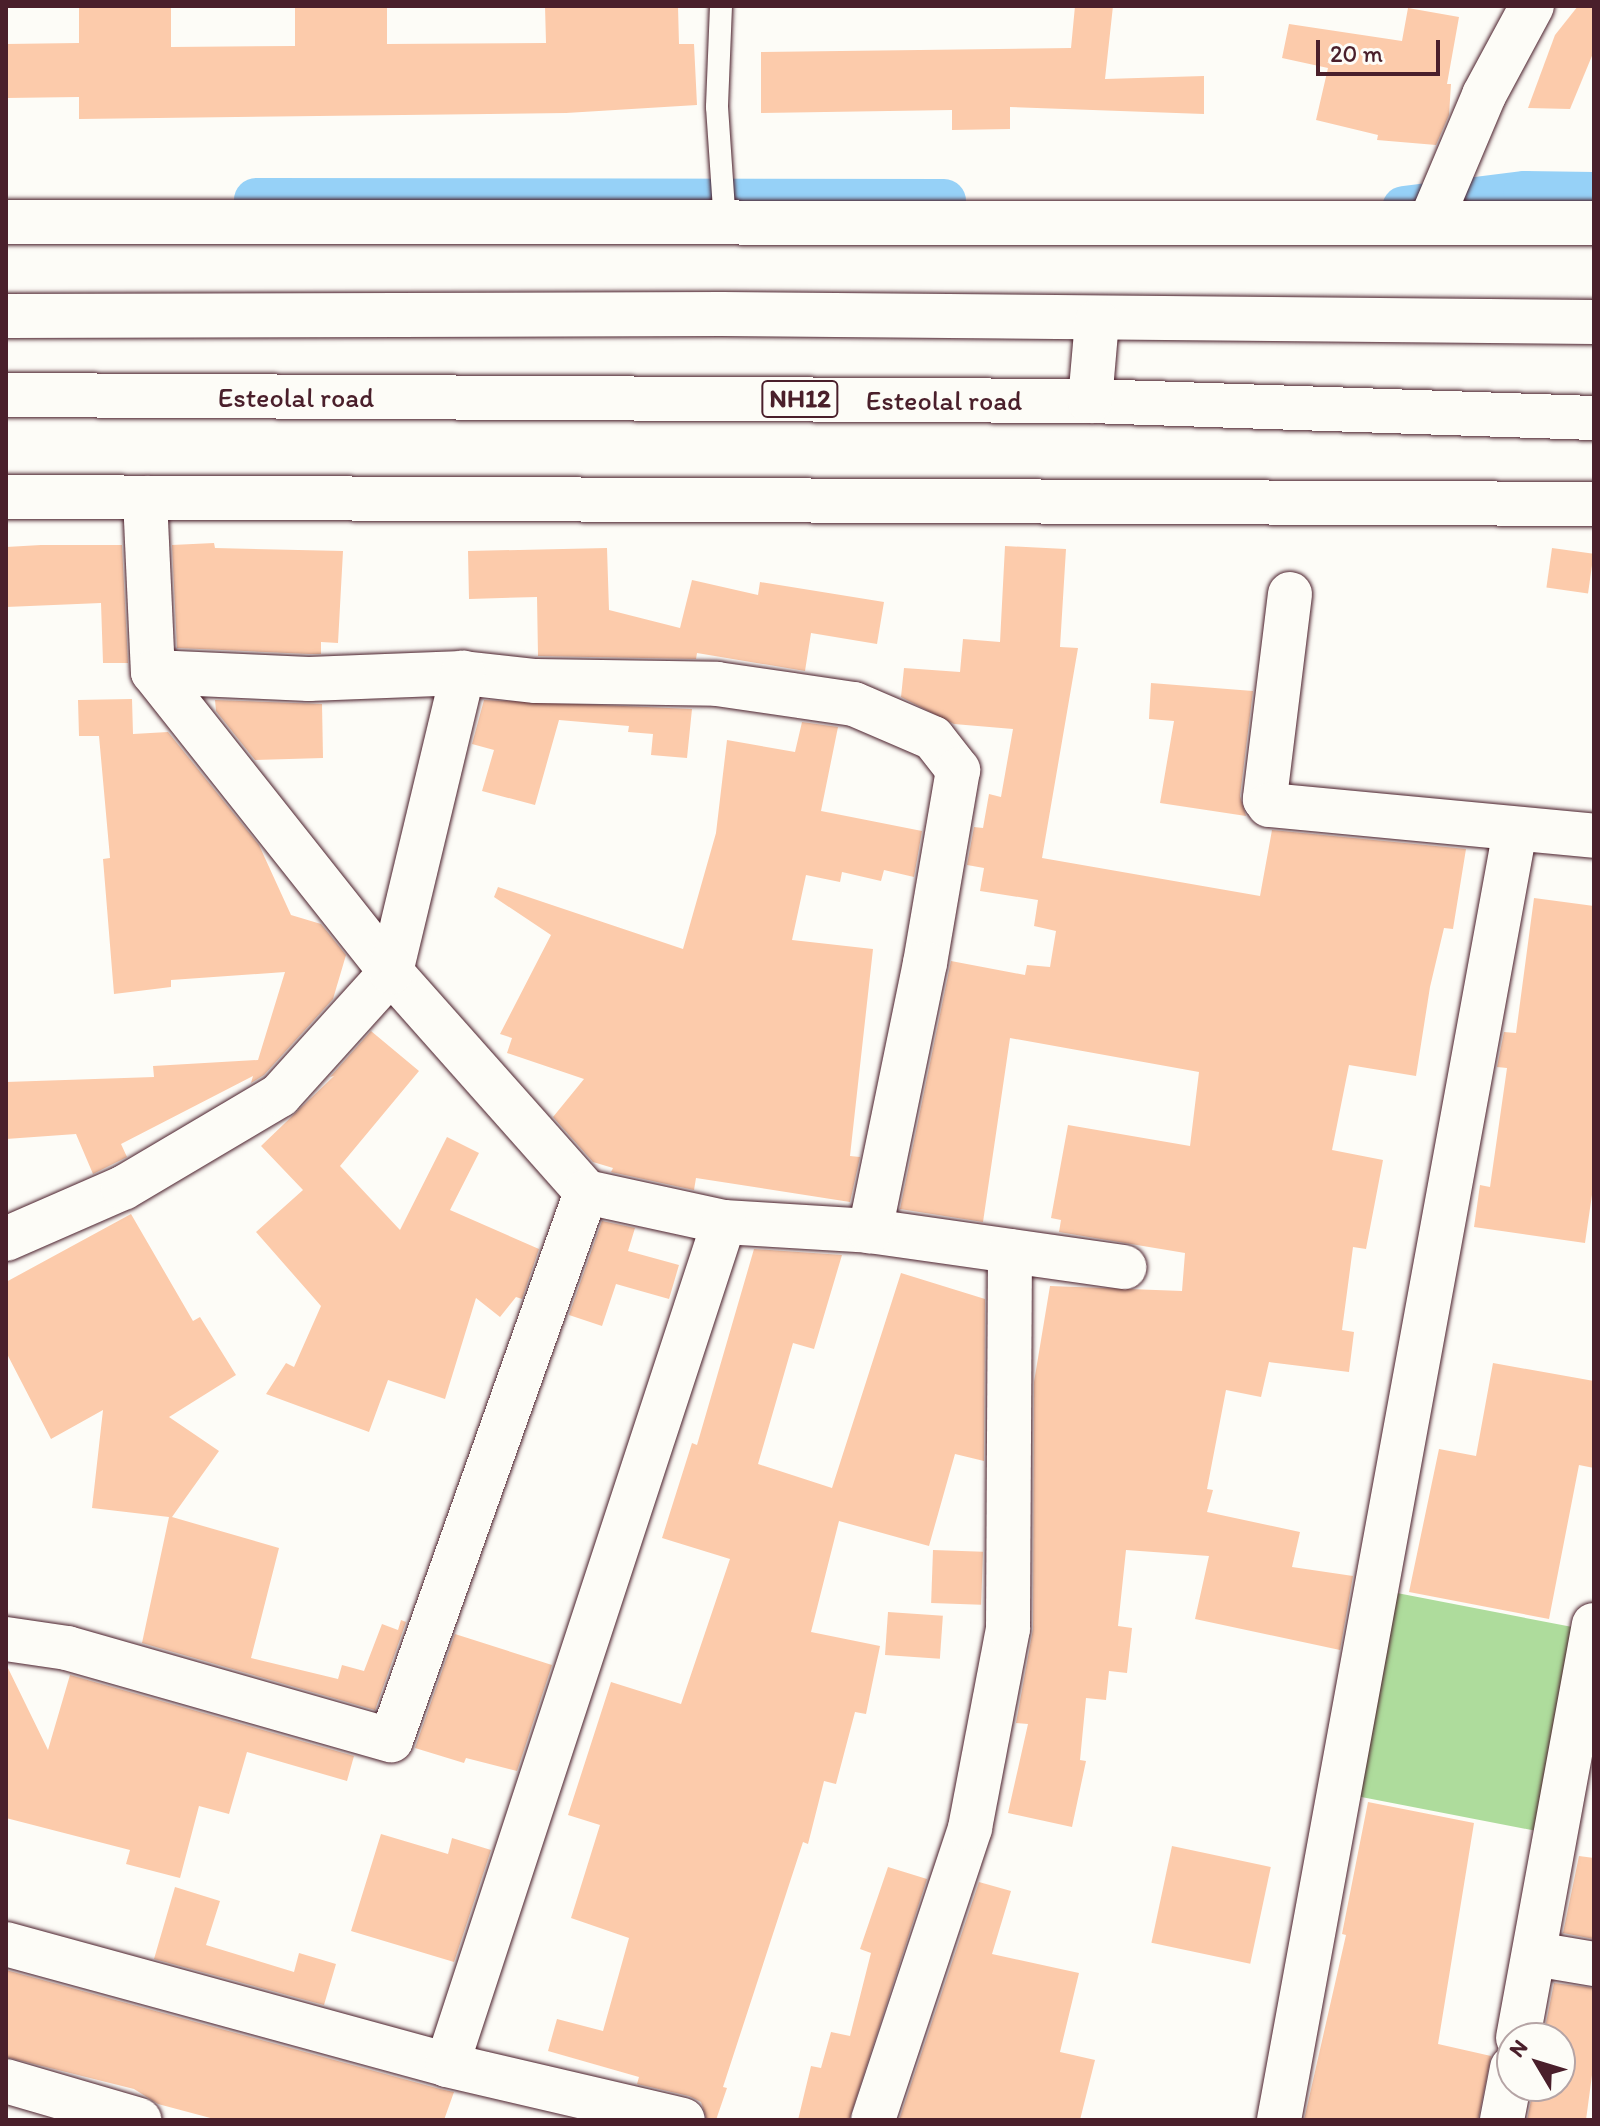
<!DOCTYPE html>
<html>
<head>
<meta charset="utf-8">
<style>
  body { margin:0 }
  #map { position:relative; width:1600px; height:2126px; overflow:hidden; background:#fdfcf7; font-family:Itim,sans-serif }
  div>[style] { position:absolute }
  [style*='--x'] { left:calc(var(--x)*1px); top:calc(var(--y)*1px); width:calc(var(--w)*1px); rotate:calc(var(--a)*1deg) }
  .green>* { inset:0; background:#aedc9c; transform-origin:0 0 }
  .canal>* { height:44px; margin:-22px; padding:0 22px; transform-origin:22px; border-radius:22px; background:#96d1f7 }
  .building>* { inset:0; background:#fccbab; transform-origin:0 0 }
  .roads { filter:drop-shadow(0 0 2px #4a1f2b) drop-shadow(0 0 2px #4a1f2b) }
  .lane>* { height:22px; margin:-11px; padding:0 11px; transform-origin:11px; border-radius:11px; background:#fdfcf7 }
  .street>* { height:44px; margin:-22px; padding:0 22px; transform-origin:22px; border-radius:22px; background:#fdfcf7 }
  .secondary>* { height:44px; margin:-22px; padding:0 22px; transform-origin:22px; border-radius:22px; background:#fdfcf7 }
  .highway>* { height:44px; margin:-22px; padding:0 22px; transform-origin:22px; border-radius:22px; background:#fdfcf7 }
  span { translate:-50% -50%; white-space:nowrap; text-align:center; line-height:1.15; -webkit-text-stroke:6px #fdfcf7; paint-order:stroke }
  .shield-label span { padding:2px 6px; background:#fdfcf7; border:2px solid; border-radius:6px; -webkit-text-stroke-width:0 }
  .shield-label { font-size:26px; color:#4a1f2b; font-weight:700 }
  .street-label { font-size:28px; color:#4a1f2b }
  .frame { position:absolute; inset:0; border:8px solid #4a1f2b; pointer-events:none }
  .north { position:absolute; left:1496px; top:2022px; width:80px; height:80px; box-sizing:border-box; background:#fdfcf7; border:2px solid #b5a4a5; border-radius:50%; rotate:308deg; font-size:22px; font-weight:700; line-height:32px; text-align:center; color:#4a1f2b }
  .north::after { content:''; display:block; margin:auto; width:28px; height:36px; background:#4a1f2b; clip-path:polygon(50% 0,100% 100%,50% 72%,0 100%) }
  .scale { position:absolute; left:1316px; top:40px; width:124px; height:36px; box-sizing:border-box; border:4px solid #4a1f2b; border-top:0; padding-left:10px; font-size:24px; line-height:28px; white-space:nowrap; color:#4a1f2b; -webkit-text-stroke:6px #fdfcf7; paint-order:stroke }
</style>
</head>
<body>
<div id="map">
  <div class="green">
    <i style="left:1397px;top:1593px;width:184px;height:207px;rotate:11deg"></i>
  </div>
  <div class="canal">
    <i style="--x:256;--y:200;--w:688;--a:0.08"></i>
    <i style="--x:1404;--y:208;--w:122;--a:-7.1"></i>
    <i style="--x:1525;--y:193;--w:69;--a:0.8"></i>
  </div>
  <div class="building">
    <i style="clip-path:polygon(79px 6px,171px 6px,171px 47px,295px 46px,295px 8px,387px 8px,387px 44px,546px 43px,545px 6px,678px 6px,679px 44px,694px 44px,697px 105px,566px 113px,79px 119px,79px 97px,6px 98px,6px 44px,79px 43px)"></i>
    <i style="clip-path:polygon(1075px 6px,1113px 6px,1105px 79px,1204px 76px,1204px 114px,1010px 107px,1010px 129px,952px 130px,952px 110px,761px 113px,761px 52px,1071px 48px)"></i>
    <i style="clip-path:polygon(1578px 6px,1594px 6px,1594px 51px,1570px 109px,1528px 108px,1555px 35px)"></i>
    <i style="clip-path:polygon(1408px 8px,1459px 17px,1447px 84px,1451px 84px,1449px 115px,1436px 145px,1377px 140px,1378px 135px,1316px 120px,1328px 68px,1282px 58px,1289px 24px,1402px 41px)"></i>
    <i style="clip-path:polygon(214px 543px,215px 548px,343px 551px,338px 643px,321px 642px,321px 654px,309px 654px,177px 648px,172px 545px)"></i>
    <i style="clip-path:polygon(41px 545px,122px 545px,128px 663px,103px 663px,101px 603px,6px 607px,6px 547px)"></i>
    <i style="clip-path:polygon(1005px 546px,1066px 549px,1060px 647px,1078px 648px,1042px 858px,1260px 896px,1272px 830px,1466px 849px,1453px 929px,1444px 928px,1430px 987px,1416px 1076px,1349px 1065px,1332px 1150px,1383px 1160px,1366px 1249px,1353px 1247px,1342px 1330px,1354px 1332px,1349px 1372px,1269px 1362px,1261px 1397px,1226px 1390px,1207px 1489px,1213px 1490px,1207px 1512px,1300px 1532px,1292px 1567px,1353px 1576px,1340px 1650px,1195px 1619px,1209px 1556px,1126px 1550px,1118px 1626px,1132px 1628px,1127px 1673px,1109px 1671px,1106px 1700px,1086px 1698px,1080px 1760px,1086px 1761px,1072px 1827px,1008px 1813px,1028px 1724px,1016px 1723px,1033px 1629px,1034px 1382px,1050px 1286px,1182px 1291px,1185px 1253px,1059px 1232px,1061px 1220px,1051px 1218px,1068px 1125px,1190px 1146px,1199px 1072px,1010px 1038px,983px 1222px,900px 1209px,951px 961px,1025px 975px,1027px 965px,1050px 967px,1056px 931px,1034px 926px,1038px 900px,980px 891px,984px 868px,967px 865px,974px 827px,983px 828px,989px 794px,1001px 797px,1013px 729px,954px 724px,901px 697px,904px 668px,960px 672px,963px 639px,1000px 642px)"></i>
    <i style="clip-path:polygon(607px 548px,609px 610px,680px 628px,692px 580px,758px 595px,760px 582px,884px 602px,877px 644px,811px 633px,805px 671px,697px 653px,696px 659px,538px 656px,537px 597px,469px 599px,468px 551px)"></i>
    <i style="left:1552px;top:548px;width:42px;height:40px;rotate:8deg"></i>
    <i style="clip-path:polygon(1151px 683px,1253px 691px,1240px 796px,1246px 816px,1160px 803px,1174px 721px,1149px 719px)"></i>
    <i style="clip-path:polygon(132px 699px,133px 734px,168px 732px,259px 845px,291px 915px,321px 924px,346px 955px,333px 999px,264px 1075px,251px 1083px,253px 1076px,121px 1144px,127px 1157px,93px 1174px,76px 1134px,6px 1139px,6px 1082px,154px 1077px,153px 1066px,258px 1060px,285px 972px,171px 980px,171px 987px,114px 994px,103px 859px,110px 858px,99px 736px,79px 736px,78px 700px)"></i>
    <i style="clip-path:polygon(215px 700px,322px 704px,323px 758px,255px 760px,216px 711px)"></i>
    <i style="clip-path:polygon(484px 700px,692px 709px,687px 758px,651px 755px,653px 734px,628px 732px,629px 726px,559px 720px,535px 805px,482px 791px,494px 750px,472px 744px)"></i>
    <i style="clip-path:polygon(802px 722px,838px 727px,821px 811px,922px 831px,914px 877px,884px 870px,881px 881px,842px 872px,840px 882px,806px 875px,792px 940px,873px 949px,850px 1156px,860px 1157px,850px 1202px,696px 1178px,694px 1190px,611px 1172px,613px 1168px,593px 1162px,553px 1117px,584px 1079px,507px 1053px,512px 1038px,500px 1034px,551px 935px,494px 897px,498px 887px,683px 949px,716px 833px,727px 740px,795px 752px)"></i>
    <i style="clip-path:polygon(1534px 898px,1594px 906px,1594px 1181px,1585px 1243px,1474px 1227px,1480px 1185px,1490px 1187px,1507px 1068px,1497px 1067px,1504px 1032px,1516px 1033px)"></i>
    <i style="clip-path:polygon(371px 1031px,419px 1071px,340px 1166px,400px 1230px,447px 1137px,479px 1153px,450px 1210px,539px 1249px,522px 1299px,516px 1297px,500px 1317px,476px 1298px,445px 1399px,388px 1380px,369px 1432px,266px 1394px,286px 1363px,294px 1367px,321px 1306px,256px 1232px,303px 1190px,261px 1146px,334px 1076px,330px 1077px)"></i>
    <i style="clip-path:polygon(131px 1214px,193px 1321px,200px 1317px,236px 1375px,169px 1417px,219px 1451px,172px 1517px,279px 1548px,251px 1658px,338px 1679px,342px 1665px,364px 1671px,382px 1624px,398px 1630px,401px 1620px,406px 1622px,375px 1710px,142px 1643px,169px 1517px,92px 1508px,103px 1410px,51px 1439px,6px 1352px,6px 1282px)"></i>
    <i style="clip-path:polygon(602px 1221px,635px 1228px,628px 1251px,679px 1265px,669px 1299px,616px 1284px,602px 1326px,569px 1315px)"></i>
    <i style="clip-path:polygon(754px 1249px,842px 1255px,814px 1349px,793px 1343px,758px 1464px,832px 1488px,901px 1273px,985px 1299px,984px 1461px,955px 1454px,929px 1546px,839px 1521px,811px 1632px,880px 1646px,866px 1714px,855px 1712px,836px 1784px,824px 1781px,808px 1844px,803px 1842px,723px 2087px,727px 2088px,716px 2120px,707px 2120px,701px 2102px,689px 2096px,637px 2084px,639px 2077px,548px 2051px,557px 2019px,603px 2031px,629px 1938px,571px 1918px,600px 1825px,568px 1815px,611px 1682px,681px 1704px,730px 1559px,662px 1538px,692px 1443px,697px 1445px)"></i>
    <i style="clip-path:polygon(1493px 1363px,1594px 1381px,1594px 1468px,1579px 1465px,1549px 1619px,1409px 1592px,1439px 1449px,1476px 1456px)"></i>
    <i style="left:933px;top:1550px;width:50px;height:53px;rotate:2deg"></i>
    <i style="left:888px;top:1612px;width:55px;height:43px;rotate:4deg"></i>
    <i style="clip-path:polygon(455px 1634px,552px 1665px,517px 1771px,466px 1758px,464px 1763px,415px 1748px)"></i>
    <i style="clip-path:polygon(6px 1664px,48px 1750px,70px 1675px,354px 1756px,347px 1781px,247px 1752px,229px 1814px,199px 1806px,180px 1878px,126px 1864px,130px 1850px,6px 1818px)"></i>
    <i style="clip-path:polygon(1368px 1802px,1474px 1823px,1438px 2044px,1491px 2056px,1478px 2120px,1304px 2120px,1346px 1935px,1342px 1934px)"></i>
    <i style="clip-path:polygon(381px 1834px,448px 1854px,452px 1838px,491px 1850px,454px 1962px,351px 1931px)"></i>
    <i style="left:1172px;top:1846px;width:101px;height:99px;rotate:12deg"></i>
    <i style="clip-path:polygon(1579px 1856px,1594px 1858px,1594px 1939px,1563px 1933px)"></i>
    <i style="clip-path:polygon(888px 1867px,927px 1879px,849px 2120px,798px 2120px,811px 2066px,821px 2068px,831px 2032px,850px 2036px,871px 1953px,860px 1949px)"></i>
    <i style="clip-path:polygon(979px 1882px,1011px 1891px,992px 1954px,1079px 1973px,1060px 2052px,1095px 2060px,1080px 2120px,899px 2120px)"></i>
    <i style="clip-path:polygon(175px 1887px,220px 1901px,206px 1945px,294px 1972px,299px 1953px,336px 1964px,324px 2005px,154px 1959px)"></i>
    <i style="clip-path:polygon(6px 1970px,440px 2089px,454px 2092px,444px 2120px,218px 2120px,158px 2104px,134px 2089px,6px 2057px)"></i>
    <i style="clip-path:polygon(1554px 1983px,1594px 1988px,1594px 2060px,1586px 2120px,1527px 2120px,1534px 2086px,1560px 2086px,1560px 2038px,1543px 2038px)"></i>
  </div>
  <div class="roads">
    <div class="lane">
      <i style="--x:721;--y:6;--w:101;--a:92.3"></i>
      <i style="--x:717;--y:107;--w:116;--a:86.1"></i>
    </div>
    <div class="street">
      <i style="--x:1430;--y:223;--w:139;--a:-67.1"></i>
      <i style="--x:1484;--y:95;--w:101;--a:-61.7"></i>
      <i style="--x:145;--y:498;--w:174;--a:87.4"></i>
      <i style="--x:153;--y:672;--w:383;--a:51.6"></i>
      <i style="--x:391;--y:972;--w:294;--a:48.4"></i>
      <i style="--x:586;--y:1192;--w:141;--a:12.3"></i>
      <i style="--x:724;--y:1222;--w:146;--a:3.5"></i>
      <i style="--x:870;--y:1231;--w:257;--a:8.1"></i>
      <i style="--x:1290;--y:594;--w:207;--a:97"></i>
      <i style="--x:1265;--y:799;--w:7;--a:56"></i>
      <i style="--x:1269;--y:805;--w:326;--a:5.4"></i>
      <i style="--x:153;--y:672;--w:156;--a:2.6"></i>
      <i style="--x:309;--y:679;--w:154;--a:-2.2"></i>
      <i style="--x:463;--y:673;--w:73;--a:6.3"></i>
      <i style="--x:536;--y:681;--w:181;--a:0.9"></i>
      <i style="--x:717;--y:684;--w:138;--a:8.3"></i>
      <i style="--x:854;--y:704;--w:86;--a:23.3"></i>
      <i style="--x:933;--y:738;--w:41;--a:52"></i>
      <i style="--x:958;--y:770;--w:196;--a:99.7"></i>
      <i style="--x:925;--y:963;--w:274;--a:101.6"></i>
      <i style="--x:6;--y:1239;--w:128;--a:-23.6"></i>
      <i style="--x:123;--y:1188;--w:182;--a:-30.6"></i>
      <i style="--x:280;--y:1095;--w:166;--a:-47.9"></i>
      <i style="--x:391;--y:972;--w:308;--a:-76.5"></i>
      <i style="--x:6;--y:1639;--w:62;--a:8.4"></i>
      <i style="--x:67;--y:1648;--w:337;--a:15.9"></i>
      <i style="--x:391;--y:1740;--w:582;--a:-70.41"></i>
      <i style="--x:6;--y:1944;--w:457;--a:15.3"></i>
      <i style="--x:447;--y:2065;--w:242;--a:13.1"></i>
      <i style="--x:1535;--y:1954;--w:60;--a:9.6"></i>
      <i style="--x:1518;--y:2038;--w:420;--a:-79.6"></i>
      <i style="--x:447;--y:2065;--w:887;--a:-71.81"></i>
      <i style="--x:6;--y:2081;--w:139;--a:16.3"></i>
      <i style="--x:873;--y:2120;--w:308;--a:-71.6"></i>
      <i style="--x:970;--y:1828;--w:203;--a:-79.2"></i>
      <i style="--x:1008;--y:1629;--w:378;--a:-89.7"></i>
      <i style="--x:1279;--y:2120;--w:1311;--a:-79.63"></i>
      <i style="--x:1502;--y:2120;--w:53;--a:-79.1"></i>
    </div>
    <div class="secondary">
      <i style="--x:6;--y:222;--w:1588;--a:0.04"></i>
      <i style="--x:6;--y:497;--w:1588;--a:0.25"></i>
    </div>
    <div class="highway">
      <i style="--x:6;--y:316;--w:716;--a:-0.16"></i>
      <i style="--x:722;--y:314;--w:872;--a:0.53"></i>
      <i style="--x:6;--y:395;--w:1084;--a:0.32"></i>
      <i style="--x:1090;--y:401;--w:504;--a:1.93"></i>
      <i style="--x:1090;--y:401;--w:80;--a:-85"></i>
    </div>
  </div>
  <div class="shield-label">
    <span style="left:800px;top:399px">NH12</span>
  </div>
  <div class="street-label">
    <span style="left:296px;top:397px">Esteolal road</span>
    <span style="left:944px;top:400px">Esteolal road</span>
  </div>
  <div class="frame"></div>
  <div class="north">N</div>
  <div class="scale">20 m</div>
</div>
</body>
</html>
